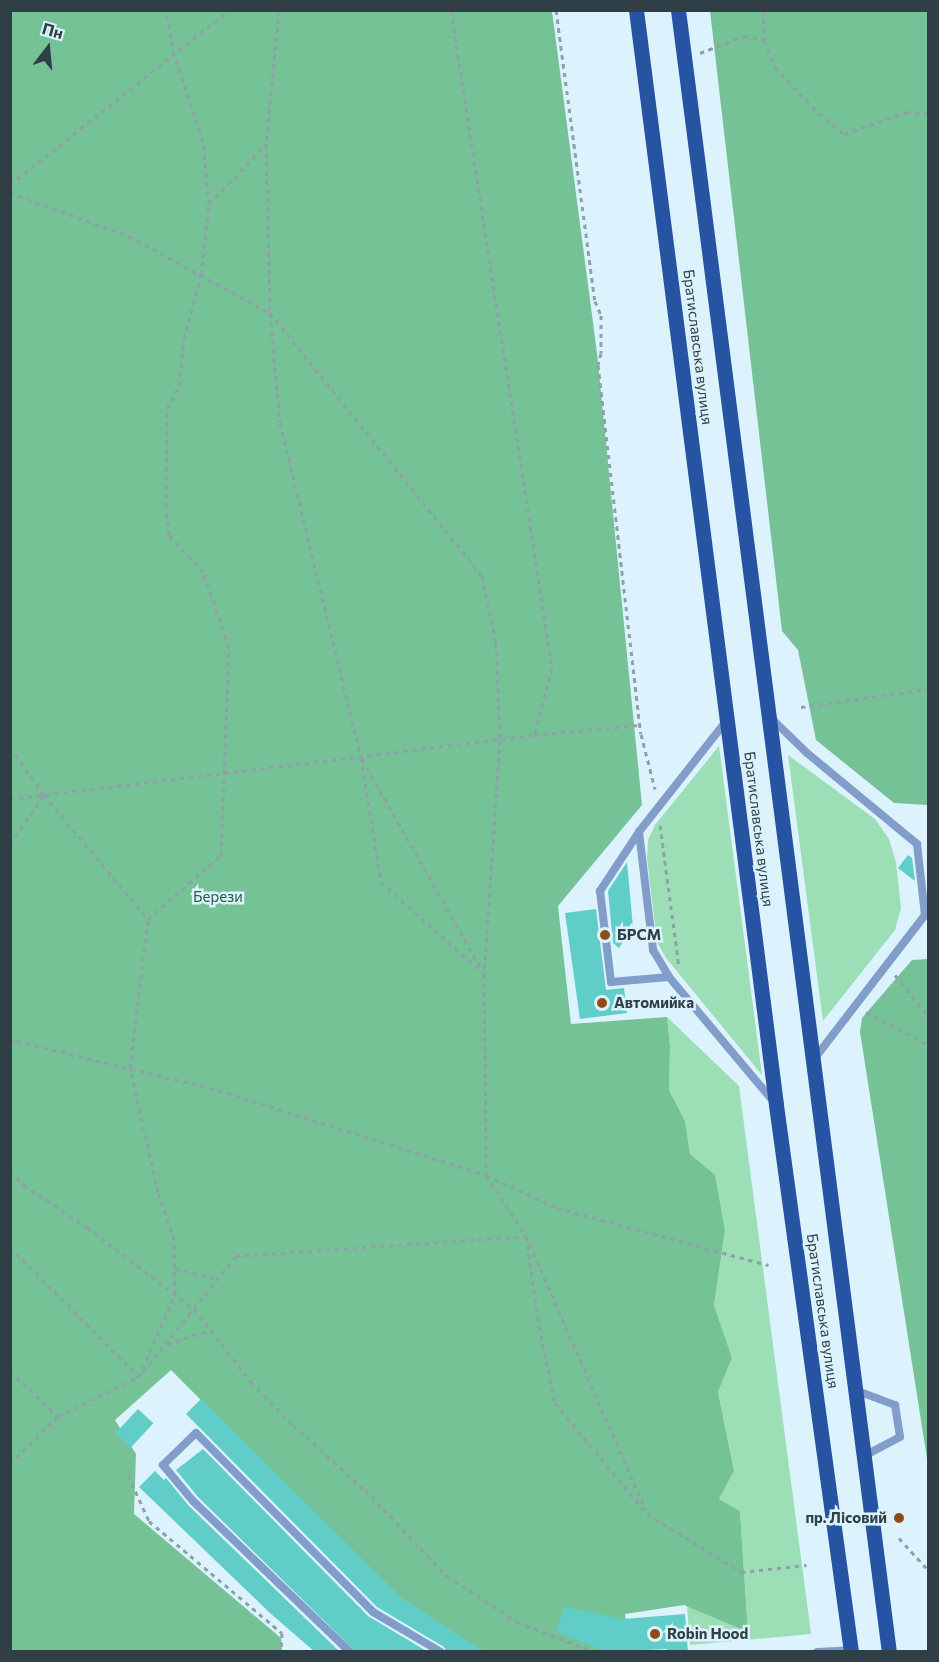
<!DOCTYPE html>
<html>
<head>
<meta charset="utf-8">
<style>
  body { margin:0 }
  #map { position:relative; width:939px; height:1662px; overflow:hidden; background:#dcf3fd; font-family:Commissioner,sans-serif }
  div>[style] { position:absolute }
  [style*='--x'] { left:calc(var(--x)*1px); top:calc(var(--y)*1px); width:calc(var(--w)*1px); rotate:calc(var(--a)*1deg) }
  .green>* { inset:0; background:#9cdeb6 }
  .forest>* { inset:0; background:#75c296 }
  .building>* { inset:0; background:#60cdc9; transform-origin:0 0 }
  .path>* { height:3px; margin-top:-1.5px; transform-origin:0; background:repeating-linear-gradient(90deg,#8da1a9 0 4.5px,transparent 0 9px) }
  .service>* { height:8px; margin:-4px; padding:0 4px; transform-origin:4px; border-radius:4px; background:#829dc9 }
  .primary>* { height:15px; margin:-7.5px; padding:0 7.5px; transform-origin:7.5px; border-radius:7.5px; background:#2654a2 }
  .dots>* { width:16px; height:16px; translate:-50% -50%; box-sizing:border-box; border:3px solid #dcf3fd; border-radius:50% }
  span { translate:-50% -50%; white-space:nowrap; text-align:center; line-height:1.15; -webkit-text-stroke:5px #dcf3fd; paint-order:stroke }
  .street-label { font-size:15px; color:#303f46 }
  .park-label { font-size:15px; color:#245d3f }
  .poi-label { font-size:15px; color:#303f46; font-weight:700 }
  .left { translate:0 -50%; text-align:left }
  .right { translate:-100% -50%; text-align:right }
  .frame { position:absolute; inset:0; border:12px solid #303f46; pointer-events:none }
  .north { position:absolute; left:18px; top:18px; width:60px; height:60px; -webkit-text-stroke:4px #dcf3fd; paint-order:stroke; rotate:16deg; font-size:16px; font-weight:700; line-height:24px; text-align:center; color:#303f46 }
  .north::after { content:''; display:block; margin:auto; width:21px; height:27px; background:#303f46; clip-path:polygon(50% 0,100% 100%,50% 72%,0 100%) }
</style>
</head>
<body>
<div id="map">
  <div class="green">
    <i style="clip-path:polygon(719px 746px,762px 1075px,666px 958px,657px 942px,647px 858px,648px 840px,655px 825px)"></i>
    <i style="clip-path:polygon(788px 755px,875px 819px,889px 839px,896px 862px,901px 908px,895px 930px,823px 1021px)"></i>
    <i style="clip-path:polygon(667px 1017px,739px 1086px,811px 1634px,690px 1645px,687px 1606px,748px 1631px,740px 1511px,719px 1499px,734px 1471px,718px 1392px,732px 1358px,714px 1305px,725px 1230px,715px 1176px,690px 1155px,685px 1121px,669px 1090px,670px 1046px)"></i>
  </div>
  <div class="forest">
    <i style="clip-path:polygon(11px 11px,552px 11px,597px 353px,642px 805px,558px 906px,571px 1024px,667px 1017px,670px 1046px,669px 1090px,685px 1121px,690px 1154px,715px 1175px,725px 1230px,714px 1305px,732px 1358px,718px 1392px,734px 1471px,719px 1499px,740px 1511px,748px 1632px,684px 1605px,625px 1614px,630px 1651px,483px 1651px,404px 1604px,171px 1370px,115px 1420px,136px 1454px,134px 1514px,281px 1638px,282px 1651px,11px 1652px)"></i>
    <i style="clip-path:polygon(710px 11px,928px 11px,928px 805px,894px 803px,816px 740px,798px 650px,782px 631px)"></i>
    <i style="clip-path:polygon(928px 959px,928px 1465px,860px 1032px,862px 1018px,912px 960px)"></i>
  </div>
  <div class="building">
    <i style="clip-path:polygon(908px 855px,912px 858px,915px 881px,898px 868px)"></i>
    <i style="clip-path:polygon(627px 862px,633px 927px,619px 948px,613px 943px,608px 891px)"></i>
    <i style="clip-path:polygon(596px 909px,606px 990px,624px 988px,627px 1013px,580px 1019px,565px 913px)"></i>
    <i style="clip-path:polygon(201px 1399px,403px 1599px,485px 1652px,447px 1652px,444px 1647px,377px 1607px,186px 1414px)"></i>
    <i style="left:138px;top:1409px;width:21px;height:33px;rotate:43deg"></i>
    <i style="clip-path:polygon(203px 1449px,368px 1616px,428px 1652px,356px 1652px,198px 1497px,176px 1470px)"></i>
    <i style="clip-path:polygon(155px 1471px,164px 1480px,166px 1478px,189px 1506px,340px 1652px,315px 1652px,270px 1613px,139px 1487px)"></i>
    <i style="clip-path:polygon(565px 1607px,623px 1619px,685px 1614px,688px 1652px,667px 1652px,667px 1649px,606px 1652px,556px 1631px)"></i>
  </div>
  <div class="path">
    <i style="--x:279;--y:10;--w:135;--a:95.5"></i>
    <i style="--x:266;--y:144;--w:169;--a:88.6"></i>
    <i style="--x:270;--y:313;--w:110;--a:84.8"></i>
    <i style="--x:280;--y:423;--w:344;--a:76.4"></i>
    <i style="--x:361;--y:757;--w:127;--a:80.9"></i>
    <i style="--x:381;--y:882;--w:138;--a:41.8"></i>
    <i style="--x:451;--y:10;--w:666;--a:81.27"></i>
    <i style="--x:552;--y:668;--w:69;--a:105"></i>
    <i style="--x:556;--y:10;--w:294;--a:82.4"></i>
    <i style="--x:595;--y:301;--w:15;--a:67"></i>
    <i style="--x:601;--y:315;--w:38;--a:90"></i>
    <i style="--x:601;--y:353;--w:12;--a:104"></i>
    <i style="--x:598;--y:365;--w:371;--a:83.4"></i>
    <i style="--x:641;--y:734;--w:57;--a:75.7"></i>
    <i style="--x:763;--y:10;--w:30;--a:88"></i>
    <i style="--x:700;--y:53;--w:47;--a:-21.1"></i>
    <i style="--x:744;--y:36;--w:20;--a:11"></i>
    <i style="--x:764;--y:40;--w:29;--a:68"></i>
    <i style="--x:775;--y:67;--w:54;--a:47.2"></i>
    <i style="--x:812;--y:107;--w:42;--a:40.2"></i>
    <i style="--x:844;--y:134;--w:66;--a:-19.5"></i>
    <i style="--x:906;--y:112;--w:22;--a:5"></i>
    <i style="--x:10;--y:185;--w:280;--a:-38.6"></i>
    <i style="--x:10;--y:193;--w:127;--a:19.9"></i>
    <i style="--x:129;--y:236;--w:161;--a:28.6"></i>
    <i style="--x:270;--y:313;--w:338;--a:51.1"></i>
    <i style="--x:482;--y:576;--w:68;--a:78.2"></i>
    <i style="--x:496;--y:643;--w:97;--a:87.6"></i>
    <i style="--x:500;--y:740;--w:235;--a:93.9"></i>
    <i style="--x:484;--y:974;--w:201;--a:89.4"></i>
    <i style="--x:486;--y:1175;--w:73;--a:56.7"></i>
    <i style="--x:526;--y:1236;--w:91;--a:81.8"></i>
    <i style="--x:539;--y:1326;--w:79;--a:78.3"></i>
    <i style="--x:555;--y:1403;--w:144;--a:50.3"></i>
    <i style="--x:647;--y:1514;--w:110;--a:31.7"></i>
    <i style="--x:741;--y:1572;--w:66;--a:-6.1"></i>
    <i style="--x:209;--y:204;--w:83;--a:-46.5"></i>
    <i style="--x:801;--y:707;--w:128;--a:-8.1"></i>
    <i style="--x:10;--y:747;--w:59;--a:54.7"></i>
    <i style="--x:44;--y:795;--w:162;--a:50"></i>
    <i style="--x:362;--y:759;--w:243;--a:60.4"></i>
    <i style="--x:10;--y:799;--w:528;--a:-6.96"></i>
    <i style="--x:534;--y:735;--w:106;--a:-5.4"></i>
    <i style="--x:660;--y:825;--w:143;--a:82.4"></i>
    <i style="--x:10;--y:844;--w:60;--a:-55.2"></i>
    <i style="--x:895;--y:975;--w:53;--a:51.2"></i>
    <i style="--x:866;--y:1012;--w:70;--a:28"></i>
    <i style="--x:10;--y:1042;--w:7;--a:-8"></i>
    <i style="--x:17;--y:1041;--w:207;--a:13.7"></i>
    <i style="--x:218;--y:1090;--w:281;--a:17.6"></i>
    <i style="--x:486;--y:1175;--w:78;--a:24.9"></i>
    <i style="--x:557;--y:1208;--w:219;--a:15.1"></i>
    <i style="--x:10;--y:1171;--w:20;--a:45"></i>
    <i style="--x:24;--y:1185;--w:76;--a:33.7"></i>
    <i style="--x:87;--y:1227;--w:135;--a:37.5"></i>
    <i style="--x:194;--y:1309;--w:93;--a:52"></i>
    <i style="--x:251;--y:1382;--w:60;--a:45.7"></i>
    <i style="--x:293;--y:1425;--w:97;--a:42.1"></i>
    <i style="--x:365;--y:1490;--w:119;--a:46.4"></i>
    <i style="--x:447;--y:1576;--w:84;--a:33.3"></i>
    <i style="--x:517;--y:1622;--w:84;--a:21"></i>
    <i style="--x:10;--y:1247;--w:183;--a:45.2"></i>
    <i style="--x:175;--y:1268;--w:44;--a:14.3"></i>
    <i style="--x:167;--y:1344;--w:46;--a:-17.7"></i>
    <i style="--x:10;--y:1371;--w:66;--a:43.2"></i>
    <i style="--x:143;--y:1372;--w:149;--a:-51.3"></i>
    <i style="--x:236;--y:1256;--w:291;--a:-3.9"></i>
    <i style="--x:526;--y:1236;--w:298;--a:66.4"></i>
    <i style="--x:139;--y:1377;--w:90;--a:-66.6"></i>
    <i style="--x:175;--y:1294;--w:54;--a:-91.1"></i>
    <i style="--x:174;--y:1240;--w:51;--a:-108.4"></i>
    <i style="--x:158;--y:1192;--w:127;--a:-102.7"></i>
    <i style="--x:130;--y:1068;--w:150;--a:-83.1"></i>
    <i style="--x:148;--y:919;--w:97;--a:-41.2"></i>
    <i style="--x:221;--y:855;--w:208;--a:-87.8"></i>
    <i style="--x:229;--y:647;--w:79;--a:-109.1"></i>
    <i style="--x:203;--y:572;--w:50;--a:-132.6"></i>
    <i style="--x:169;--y:535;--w:28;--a:-96"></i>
    <i style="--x:166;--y:507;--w:98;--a:-89.4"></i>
    <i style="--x:167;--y:409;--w:27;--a:-63"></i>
    <i style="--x:179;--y:385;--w:46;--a:-83.8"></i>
    <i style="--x:184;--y:339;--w:66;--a:-75.1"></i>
    <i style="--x:201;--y:275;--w:71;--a:-83.6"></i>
    <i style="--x:209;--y:204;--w:63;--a:-95.4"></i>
    <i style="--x:203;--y:141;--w:91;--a:-108.6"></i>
    <i style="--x:174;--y:55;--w:46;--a:-100.1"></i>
    <i style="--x:10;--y:1464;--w:68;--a:-45"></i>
    <i style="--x:58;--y:1416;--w:90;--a:-25.7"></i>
    <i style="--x:128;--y:1475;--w:51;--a:65.5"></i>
    <i style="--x:149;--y:1521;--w:174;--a:40.1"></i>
    <i style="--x:282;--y:1633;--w:19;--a:93"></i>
    <i style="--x:899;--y:1538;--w:43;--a:47.8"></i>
  </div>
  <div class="service">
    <i style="--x:771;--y:718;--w:50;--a:44.2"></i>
    <i style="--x:807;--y:753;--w:143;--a:39.6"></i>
    <i style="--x:917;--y:844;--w:71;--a:83.6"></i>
    <i style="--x:925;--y:915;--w:182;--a:127.6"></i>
    <i style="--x:727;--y:720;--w:142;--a:128.2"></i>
    <i style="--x:639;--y:832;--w:119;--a:83.2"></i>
    <i style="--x:653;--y:950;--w:31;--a:59"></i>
    <i style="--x:669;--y:977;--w:162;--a:50"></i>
    <i style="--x:639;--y:832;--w:71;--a:123.5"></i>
    <i style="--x:600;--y:891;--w:92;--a:83.1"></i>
    <i style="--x:611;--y:982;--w:58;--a:-4.9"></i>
    <i style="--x:855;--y:1390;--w:43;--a:20.6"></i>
    <i style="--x:895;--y:1405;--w:32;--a:81"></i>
    <i style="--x:900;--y:1437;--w:41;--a:152.2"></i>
    <i style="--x:350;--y:1652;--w:218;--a:-136.1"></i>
    <i style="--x:193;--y:1501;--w:47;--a:-129.8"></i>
    <i style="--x:163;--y:1465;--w:46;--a:-44.1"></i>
    <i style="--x:196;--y:1433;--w:252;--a:45.3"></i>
    <i style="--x:373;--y:1612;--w:79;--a:30.5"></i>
    <i style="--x:817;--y:1652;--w:35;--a:-3"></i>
  </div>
  <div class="primary">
    <i style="--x:636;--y:10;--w:1104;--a:82.71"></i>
    <i style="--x:776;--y:1105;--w:552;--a:82.19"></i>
    <i style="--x:678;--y:10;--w:1656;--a:82.68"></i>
  </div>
  <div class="dots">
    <i style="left:605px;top:935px;background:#8e4d18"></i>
    <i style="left:602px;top:1003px;background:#8e4d18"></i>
    <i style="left:899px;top:1518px;background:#8e4d18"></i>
    <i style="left:655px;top:1634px;background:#8e4d18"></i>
  </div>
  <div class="street-label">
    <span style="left:698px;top:347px;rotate:83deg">Братиславська вулиця</span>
    <span style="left:759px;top:829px;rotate:83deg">Братиславська вулиця</span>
    <span style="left:823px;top:1311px;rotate:82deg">Братиславська вулиця</span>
  </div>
  <div class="park-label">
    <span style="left:218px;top:897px">Берези</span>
  </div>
  <div class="poi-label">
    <span class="left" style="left:617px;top:935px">БРСМ</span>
    <span class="left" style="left:614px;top:1003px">Автомийка</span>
    <span class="right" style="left:887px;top:1518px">пр. Лісовий</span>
    <span class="left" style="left:667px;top:1634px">Robin Hood</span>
  </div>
  <div class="frame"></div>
  <div class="north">Пн</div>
</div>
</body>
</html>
